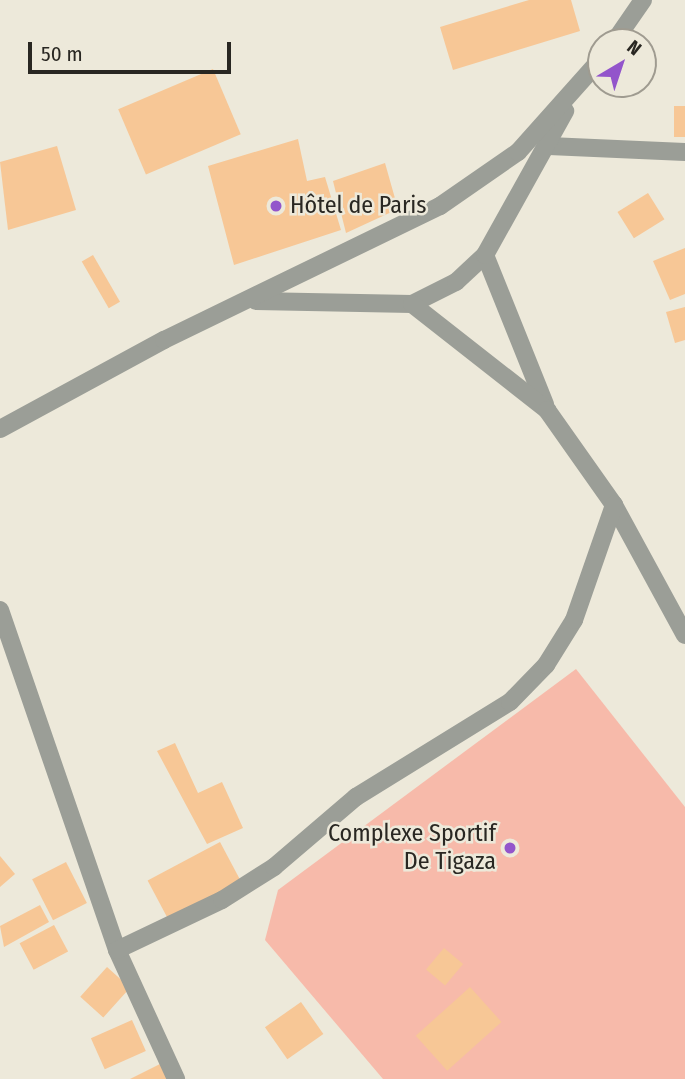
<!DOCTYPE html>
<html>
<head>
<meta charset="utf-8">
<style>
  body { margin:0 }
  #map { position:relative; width:685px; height:1079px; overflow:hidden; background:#ede9da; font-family:"Fira Sans Condensed",sans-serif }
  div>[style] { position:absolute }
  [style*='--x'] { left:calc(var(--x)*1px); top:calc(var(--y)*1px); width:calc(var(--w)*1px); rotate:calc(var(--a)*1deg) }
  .green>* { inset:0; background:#f7baaa }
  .building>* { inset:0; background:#f7c796; transform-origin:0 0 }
  .street>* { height:18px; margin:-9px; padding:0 9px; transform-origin:9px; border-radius:9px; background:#9b9e97 }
  .dots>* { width:19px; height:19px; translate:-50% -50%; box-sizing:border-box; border:4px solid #ede9da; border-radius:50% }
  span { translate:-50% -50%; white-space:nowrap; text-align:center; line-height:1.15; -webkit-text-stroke:5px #ede9da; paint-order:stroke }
  .poi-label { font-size:24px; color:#292722 }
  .left { translate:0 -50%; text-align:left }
  .right { translate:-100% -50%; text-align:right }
  .north { position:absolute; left:587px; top:28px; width:70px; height:70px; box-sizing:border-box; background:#ede9da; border:2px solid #9f9b90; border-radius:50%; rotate:39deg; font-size:19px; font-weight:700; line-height:28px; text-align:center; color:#292722 }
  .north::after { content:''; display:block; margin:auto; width:24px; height:32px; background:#9355cb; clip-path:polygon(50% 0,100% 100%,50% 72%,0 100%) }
  .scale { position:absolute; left:28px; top:42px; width:203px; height:32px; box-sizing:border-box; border:4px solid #292722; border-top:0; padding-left:9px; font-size:21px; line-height:24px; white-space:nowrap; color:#292722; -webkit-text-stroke:5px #ede9da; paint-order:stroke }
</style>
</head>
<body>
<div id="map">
  <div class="green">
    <i style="clip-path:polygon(576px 669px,685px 807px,685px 1079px,383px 1079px,265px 940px,278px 890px)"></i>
  </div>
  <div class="building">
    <i style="clip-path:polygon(529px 0,571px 0,580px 31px,453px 70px,440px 27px)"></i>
    <i style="left:213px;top:69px;width:71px;height:103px;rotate:67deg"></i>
    <i style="left:674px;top:106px;width:11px;height:31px"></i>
    <i style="clip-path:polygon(298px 139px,307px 181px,325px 177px,341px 230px,234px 265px,208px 166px)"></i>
    <i style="clip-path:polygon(57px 146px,76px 210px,8px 230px,0 162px)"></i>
    <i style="clip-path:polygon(385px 163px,398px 209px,346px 233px,333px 181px)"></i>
    <i style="left:648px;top:193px;width:31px;height:36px;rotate:58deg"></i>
    <i style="clip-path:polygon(685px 248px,685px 294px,670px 300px,653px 261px)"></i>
    <i style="left:93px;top:255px;width:54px;height:13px;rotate:60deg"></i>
    <i style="clip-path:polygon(685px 307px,685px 340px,675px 343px,666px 312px)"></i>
    <i style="clip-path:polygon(175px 743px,198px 793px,222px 782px,243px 828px,207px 844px,157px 751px)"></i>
    <i style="left:220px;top:842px;width:47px;height:82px;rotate:62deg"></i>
    <i style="clip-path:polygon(0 856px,15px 874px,0 887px)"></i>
    <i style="left:66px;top:862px;width:46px;height:38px;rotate:63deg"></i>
    <i style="clip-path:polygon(40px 905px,49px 922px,4px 947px,0 926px)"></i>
    <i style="left:54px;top:925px;width:30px;height:39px;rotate:62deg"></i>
    <i style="left:444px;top:948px;width:25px;height:28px;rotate:40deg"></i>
    <i style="left:107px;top:967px;width:31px;height:40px;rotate:42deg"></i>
    <i style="left:470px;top:987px;width:47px;height:73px;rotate:48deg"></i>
    <i style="left:301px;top:1002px;width:39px;height:44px;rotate:55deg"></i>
    <i style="left:132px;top:1020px;width:34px;height:45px;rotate:66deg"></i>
    <i style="clip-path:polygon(160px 1064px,167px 1079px,130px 1079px)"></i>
  </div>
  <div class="street">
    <i style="--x:614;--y:42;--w:51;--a:-55.4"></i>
    <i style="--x:549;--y:146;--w:136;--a:2.5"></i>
    <i style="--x:485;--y:255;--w:161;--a:68.1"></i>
    <i style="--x:256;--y:301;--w:156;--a:1.1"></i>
    <i style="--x:412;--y:304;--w:49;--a:-26.6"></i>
    <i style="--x:456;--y:282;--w:40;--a:-43"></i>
    <i style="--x:485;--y:255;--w:165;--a:-60.9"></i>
    <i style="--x:412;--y:304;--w:172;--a:38.1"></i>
    <i style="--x:547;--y:410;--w:116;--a:54.8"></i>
    <i style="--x:614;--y:505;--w:148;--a:61.4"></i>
    <i style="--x:0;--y:429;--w:187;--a:-28.5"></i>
    <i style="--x:164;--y:340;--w:307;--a:-25.9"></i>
    <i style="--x:440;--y:206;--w:95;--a:-34.7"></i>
    <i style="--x:518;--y:152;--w:125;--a:-48.3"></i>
    <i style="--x:0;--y:610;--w:360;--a:71"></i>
    <i style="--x:117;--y:950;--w:142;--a:65.4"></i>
    <i style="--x:117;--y:950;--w:116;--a:-25.5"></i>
    <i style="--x:222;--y:900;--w:62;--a:-32.4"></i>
    <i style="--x:274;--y:867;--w:108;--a:-40.5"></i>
    <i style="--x:356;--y:797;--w:181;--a:-31.7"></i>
    <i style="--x:510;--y:702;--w:52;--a:-45.8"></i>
    <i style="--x:546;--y:665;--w:53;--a:-58.1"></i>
    <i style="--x:574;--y:620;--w:122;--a:-70.8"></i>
  </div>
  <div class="dots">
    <i style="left:276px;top:206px;background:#9355cb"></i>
    <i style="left:510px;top:848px;background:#9355cb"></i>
  </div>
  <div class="poi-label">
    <span class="left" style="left:290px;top:206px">Hôtel de Paris</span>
    <span class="right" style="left:496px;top:848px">Complexe Sportif<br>De Tigaza</span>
  </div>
  <div class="north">N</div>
  <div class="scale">50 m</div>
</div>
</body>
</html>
